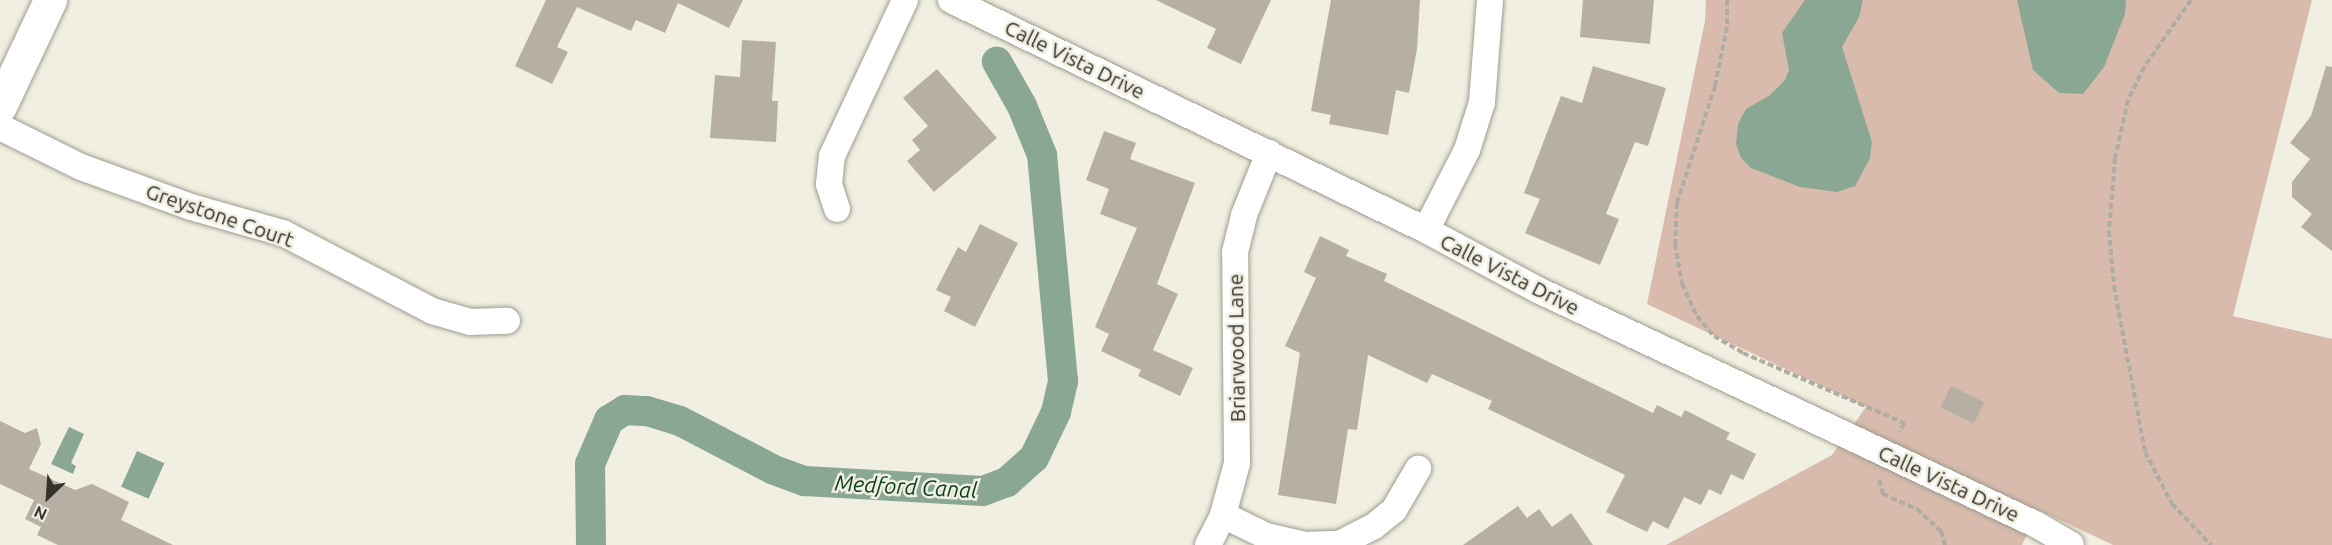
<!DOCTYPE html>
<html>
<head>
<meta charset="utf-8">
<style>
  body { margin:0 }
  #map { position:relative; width:2332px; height:545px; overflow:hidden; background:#f1efe1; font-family:Ubuntu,sans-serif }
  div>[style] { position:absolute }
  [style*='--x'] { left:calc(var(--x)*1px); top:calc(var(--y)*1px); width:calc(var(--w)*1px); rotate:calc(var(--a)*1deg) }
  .green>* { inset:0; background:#d8bbac }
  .water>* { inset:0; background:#89a792; transform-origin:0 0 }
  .canal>* { height:30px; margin:-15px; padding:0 15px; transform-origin:15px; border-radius:15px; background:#89a792 }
  .building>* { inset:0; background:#b7afa3; transform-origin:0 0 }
  .path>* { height:4px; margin-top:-2px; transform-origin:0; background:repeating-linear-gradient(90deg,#afada3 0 6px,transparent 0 9px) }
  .roads { filter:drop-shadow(0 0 2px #9f9d90) drop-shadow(0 0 2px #9f9d90) }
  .minor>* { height:26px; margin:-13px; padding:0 13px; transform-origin:13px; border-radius:13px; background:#fff }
  .primary>* { height:33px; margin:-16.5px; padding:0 16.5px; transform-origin:16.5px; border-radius:16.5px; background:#fff }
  span { translate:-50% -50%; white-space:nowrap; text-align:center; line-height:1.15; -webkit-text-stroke:5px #f1efe1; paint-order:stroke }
  .street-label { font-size:21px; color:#33322d }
  .water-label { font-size:22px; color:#0b4123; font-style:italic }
  .north { position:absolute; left:18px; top:467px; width:60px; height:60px; -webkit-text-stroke:4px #f1efe1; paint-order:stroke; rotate:205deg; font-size:16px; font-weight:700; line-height:24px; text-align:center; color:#33322d }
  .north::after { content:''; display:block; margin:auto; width:21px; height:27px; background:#33322d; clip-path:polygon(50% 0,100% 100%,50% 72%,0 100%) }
</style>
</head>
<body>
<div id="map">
  <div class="green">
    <i style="clip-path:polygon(1706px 0,2312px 0,2233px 316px,2332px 339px,2332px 545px,2113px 545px,2039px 510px,2022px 545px,1666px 545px,1832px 455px,1866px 407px,1647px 304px,1705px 21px)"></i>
  </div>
  <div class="water">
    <i style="clip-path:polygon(1805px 0,1863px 0,1859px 17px,1842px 47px,1872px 142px,1870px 158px,1855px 186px,1837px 192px,1800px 187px,1751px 168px,1741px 158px,1736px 144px,1738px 124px,1746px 109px,1770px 95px,1785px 80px,1789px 70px,1782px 33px)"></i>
    <i style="clip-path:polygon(2017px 0,2126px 0,2125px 14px,2104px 67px,2083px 94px,2059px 93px,2033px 70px)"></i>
    <i style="clip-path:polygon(69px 427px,84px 434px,71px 463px,76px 466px,73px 474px,51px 464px)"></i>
    <i style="left:137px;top:451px;width:30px;height:39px;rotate:24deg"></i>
  </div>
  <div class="canal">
    <i style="--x:591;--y:545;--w:81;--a:-90.7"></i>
    <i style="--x:590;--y:464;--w:48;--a:-66.6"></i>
    <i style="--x:609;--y:420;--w:19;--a:-32"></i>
    <i style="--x:625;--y:410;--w:22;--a:3"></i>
    <i style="--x:647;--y:411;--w:34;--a:17"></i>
    <i style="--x:680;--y:421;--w:106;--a:27.5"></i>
    <i style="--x:774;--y:470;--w:33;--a:20"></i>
    <i style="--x:805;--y:481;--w:178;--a:3.2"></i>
    <i style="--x:983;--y:491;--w:26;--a:-21"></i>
    <i style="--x:1007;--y:482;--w:36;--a:-42"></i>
    <i style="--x:1034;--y:458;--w:51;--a:-64.4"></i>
    <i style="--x:1056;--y:412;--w:32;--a:-77"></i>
    <i style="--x:1063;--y:381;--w:227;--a:-95.3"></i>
    <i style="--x:1042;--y:155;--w:53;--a:-112.2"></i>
    <i style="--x:1022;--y:106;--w:51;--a:-119.6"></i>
  </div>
  <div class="building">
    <i style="clip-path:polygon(546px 0,743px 0,729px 28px,678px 3px,665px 33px,636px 20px,631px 31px,577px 7px,557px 47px,568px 52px,552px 84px,515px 66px)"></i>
    <i style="clip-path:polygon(1156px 0,1271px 0,1241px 64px,1207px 48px,1216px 29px)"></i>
    <i style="clip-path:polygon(1331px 0,1420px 0,1417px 49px,1409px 93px,1396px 90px,1388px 135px,1329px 124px,1331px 115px,1311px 111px)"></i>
    <i style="clip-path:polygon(1583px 0,1654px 0,1650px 44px,1580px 37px)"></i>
    <i style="clip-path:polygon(742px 40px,776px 42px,772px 101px,778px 101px,776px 142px,710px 138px,715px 75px,740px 77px)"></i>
    <i style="clip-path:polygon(1593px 66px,1666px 88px,1648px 146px,1635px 142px,1606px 214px,1619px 219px,1600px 265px,1525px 233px,1540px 199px,1524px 193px,1561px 96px,1582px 103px)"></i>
    <i style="clip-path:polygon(2326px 66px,2332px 67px,2332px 251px,2301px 227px,2312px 214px,2292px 197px,2292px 182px,2310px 159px,2290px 143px,2311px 116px)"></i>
    <i style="clip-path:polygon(937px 69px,997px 138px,934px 192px,907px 161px,920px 150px,912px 140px,928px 126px,903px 98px)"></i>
    <i style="clip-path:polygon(1104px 131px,1136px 143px,1130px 159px,1195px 183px,1157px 284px,1178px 294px,1153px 350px,1193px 368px,1180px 396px,1138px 376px,1141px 370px,1101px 351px,1109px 334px,1095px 327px,1137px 228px,1100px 214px,1109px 189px,1086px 180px)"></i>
    <i style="clip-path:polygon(980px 224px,1018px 243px,975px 327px,944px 311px,951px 297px,936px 290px,958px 247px,966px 252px)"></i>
    <i style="clip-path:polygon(1320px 236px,1349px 250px,1346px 256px,1387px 274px,1384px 281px,1653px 413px,1657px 405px,1681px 417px,1685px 410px,1730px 433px,1726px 439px,1756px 454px,1743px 480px,1731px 474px,1721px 495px,1709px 489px,1701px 505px,1684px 497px,1668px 529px,1653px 521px,1647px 532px,1606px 512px,1625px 475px,1488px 409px,1492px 401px,1432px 374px,1427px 383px,1368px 355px,1357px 430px,1348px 429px,1336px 504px,1278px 495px,1300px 353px,1285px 346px,1316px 278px,1304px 272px)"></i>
    <i style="left:1951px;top:386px;width:37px;height:24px;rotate:26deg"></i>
    <i style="clip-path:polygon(0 421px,25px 433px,37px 428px,41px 444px,29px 469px,75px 490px,92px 484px,129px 502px,121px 520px,173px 545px,58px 545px,37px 535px,41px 527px,25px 519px,34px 500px,0 484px)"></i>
    <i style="clip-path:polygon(1518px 506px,1527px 518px,1539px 509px,1552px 527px,1571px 513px,1593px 545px,1463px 545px)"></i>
  </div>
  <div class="path">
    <i style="--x:1727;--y:0;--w:27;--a:90"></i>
    <i style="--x:1727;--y:27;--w:60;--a:101.5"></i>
    <i style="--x:1715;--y:86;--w:123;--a:108"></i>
    <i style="--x:1677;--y:203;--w:41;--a:92.8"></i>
    <i style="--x:1675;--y:244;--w:41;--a:80.1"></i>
    <i style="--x:1682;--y:284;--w:35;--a:65"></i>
    <i style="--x:1697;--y:316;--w:26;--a:50"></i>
    <i style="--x:1714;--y:336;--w:34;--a:30"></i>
    <i style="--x:1743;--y:353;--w:176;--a:23.5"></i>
    <i style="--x:1904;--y:423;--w:10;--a:114"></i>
    <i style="--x:2191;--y:0;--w:82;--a:125"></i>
    <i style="--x:2144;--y:67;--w:37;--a:116"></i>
    <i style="--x:2128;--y:100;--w:59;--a:102.6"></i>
    <i style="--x:2115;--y:158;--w:73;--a:94.7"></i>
    <i style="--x:2109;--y:231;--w:55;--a:84.8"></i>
    <i style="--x:2114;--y:286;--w:169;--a:79.4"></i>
    <i style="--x:2145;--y:452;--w:59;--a:62.6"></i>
    <i style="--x:2172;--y:504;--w:57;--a:46.4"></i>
    <i style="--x:1879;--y:480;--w:15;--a:74"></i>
    <i style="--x:1883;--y:494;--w:37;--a:24"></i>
    <i style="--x:1917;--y:509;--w:33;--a:43"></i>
    <i style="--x:1941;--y:531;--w:15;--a:74"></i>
  </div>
  <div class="roads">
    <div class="minor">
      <i style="--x:951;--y:0;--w:528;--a:25.84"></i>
      <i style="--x:1426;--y:230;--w:129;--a:28.2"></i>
      <i style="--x:1540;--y:291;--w:549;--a:25.21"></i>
      <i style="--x:2037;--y:525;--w:39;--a:30"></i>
      <i style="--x:0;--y:127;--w:90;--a:26.3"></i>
      <i style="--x:81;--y:167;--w:117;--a:20"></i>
      <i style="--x:191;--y:207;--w:96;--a:15.8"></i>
      <i style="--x:283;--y:233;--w:168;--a:27.6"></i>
      <i style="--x:432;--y:311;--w:40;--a:16"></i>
      <i style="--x:470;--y:322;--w:37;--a:-2"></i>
      <i style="--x:837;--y:209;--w:26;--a:-108"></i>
      <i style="--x:829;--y:184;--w:28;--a:-84"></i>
      <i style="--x:832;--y:156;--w:172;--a:-64.9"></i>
      <i style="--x:1426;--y:230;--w:90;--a:-62.9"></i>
      <i style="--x:1467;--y:150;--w:50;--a:-72.6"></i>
      <i style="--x:1482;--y:102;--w:102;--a:-85.5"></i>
      <i style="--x:1223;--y:515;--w:48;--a:26"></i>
      <i style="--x:1266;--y:536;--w:39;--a:13"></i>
      <i style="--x:1208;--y:545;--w:34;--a:-63"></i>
      <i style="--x:1223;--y:515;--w:54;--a:-74.9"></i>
      <i style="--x:1237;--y:463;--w:211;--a:-90.5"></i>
      <i style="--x:1235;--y:252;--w:38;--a:-76"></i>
      <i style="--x:1244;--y:215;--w:67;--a:-68"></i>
      <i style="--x:1304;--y:545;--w:35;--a:-2"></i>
      <i style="--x:1339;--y:544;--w:38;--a:-27"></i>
      <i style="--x:1373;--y:527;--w:27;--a:-39"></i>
      <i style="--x:1394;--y:510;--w:48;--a:-59.7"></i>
    </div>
    <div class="primary">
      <i style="--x:0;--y:106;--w:117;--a:-64.7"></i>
    </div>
  </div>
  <div class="street-label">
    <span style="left:1075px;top:59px;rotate:26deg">Calle Vista Drive</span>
    <span style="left:220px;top:215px;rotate:19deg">Greystone Court</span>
    <span style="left:1510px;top:274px;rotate:27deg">Calle Vista Drive</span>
    <span style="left:1236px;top:348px;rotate:-91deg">Briarwood Lane</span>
    <span style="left:1949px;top:483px;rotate:25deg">Calle Vista Drive</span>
  </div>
  <div class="water-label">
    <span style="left:906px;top:486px;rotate:3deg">Medford Canal</span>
  </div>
  <div class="north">N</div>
</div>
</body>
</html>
